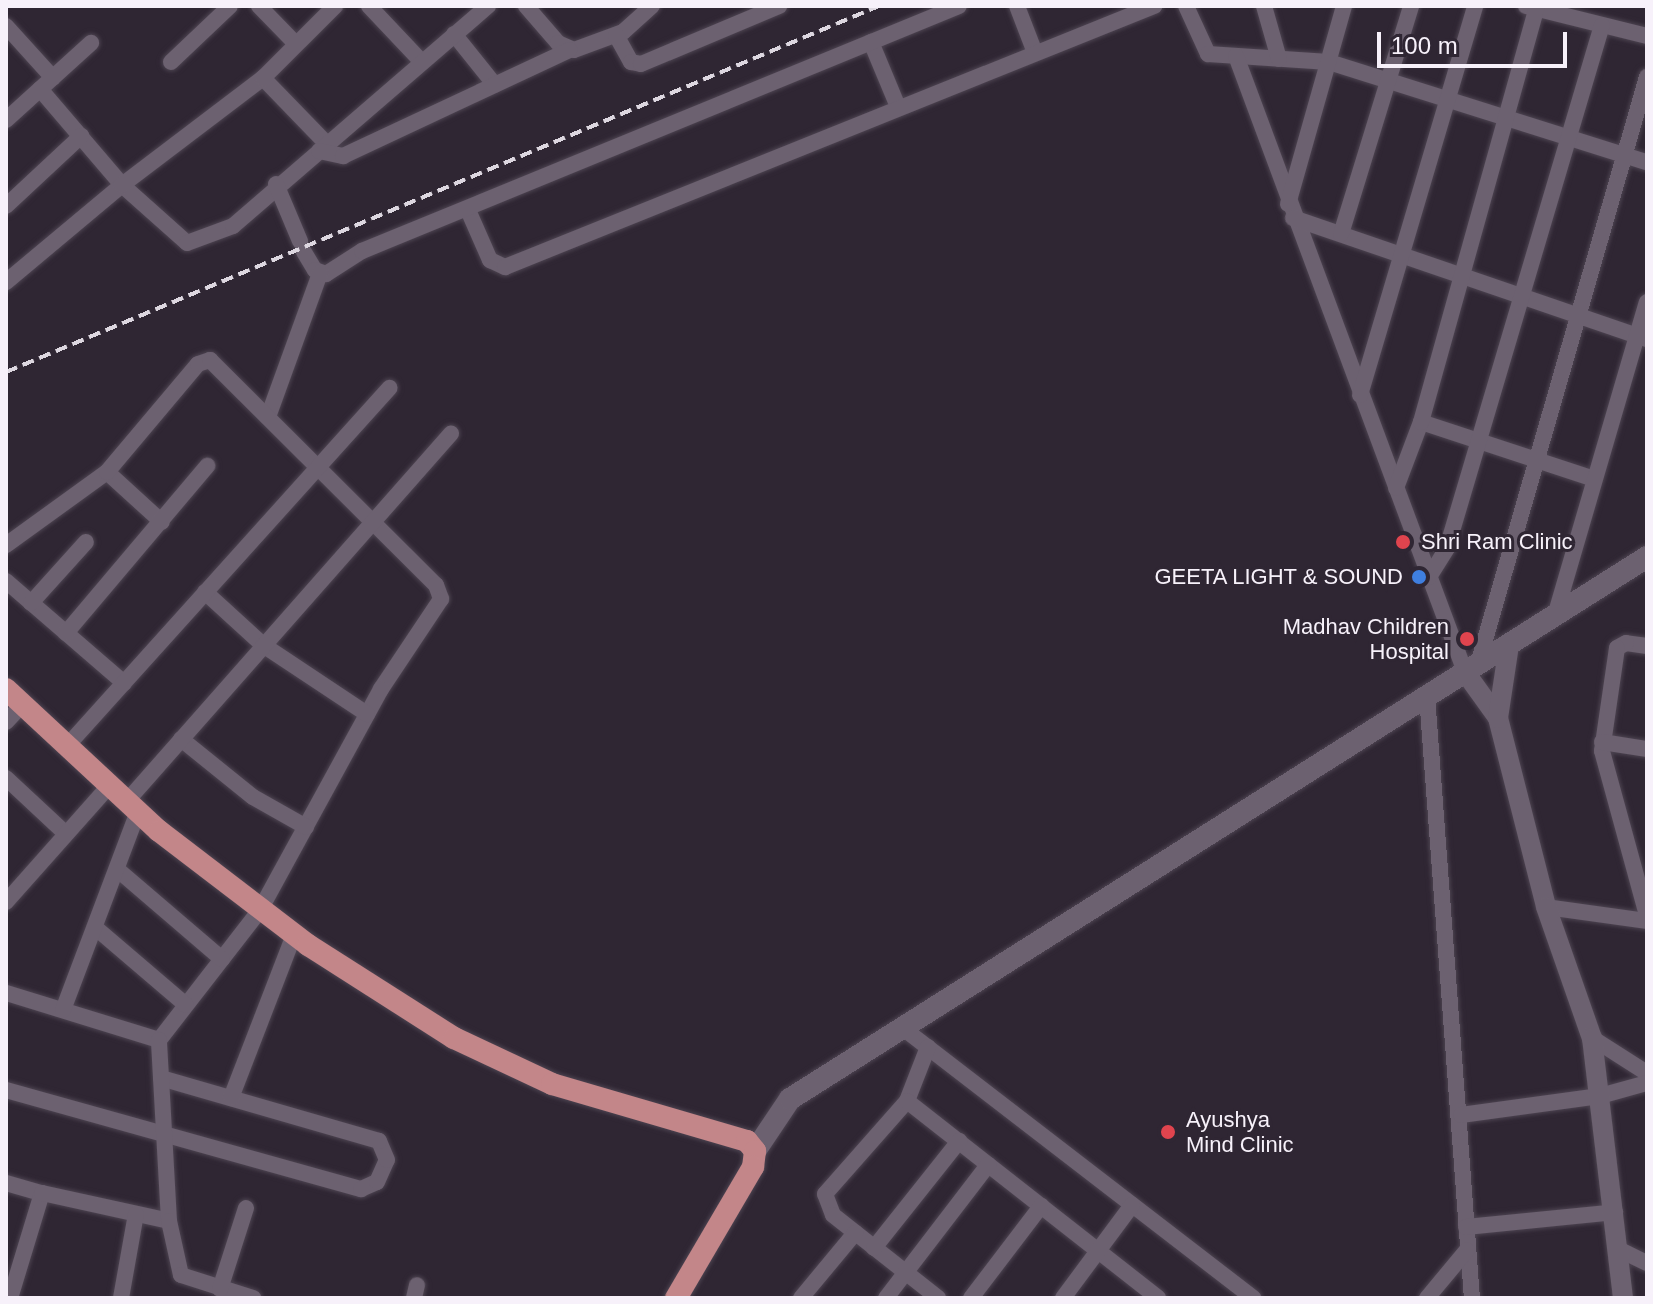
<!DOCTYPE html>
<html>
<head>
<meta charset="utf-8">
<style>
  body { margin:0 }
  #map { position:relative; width:1653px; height:1304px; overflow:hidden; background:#2f2633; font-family:Arial,sans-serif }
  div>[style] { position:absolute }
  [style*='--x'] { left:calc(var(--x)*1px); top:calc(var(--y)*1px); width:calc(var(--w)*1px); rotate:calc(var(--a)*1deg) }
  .roads { filter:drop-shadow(0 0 2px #4d4451) drop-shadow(0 0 2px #4d4451) }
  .minor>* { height:16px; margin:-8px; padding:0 8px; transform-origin:8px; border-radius:8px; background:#6c6170 }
  .tertiary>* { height:20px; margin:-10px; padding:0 10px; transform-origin:10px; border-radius:10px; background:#6c6170 }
  .secondary>* { height:22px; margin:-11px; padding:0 11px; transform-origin:11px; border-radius:11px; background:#6c6170 }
  .primary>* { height:22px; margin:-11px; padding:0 11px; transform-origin:11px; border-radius:11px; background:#c38689 }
  .rail>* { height:4px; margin-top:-2px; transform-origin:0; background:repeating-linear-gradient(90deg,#ddd7e0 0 12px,transparent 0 18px) }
  .dots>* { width:22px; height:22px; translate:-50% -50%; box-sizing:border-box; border:4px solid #2f2633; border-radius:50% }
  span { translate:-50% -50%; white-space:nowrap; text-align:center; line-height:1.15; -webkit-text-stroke:6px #2f2633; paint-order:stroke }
  .poi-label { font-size:22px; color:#f7f1fa }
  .left { translate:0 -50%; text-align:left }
  .right { translate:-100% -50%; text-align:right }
  .frame { position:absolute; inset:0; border:8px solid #f7f1fa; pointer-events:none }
  .scale { position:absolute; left:1377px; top:32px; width:190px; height:36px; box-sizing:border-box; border:4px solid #f7f1fa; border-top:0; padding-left:10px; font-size:24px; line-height:28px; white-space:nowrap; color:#f7f1fa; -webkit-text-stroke:6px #2f2633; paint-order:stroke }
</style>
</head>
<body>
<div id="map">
  <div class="roads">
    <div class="minor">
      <i style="--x:259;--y:6;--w:52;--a:45.8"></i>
      <i style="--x:369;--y:6;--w:77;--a:46.6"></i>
      <i style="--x:526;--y:6;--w:49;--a:49.1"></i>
      <i style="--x:558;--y:43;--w:17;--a:24"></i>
      <i style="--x:574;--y:50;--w:52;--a:-20.2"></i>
      <i style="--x:623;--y:32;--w:39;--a:-42"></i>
      <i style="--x:1017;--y:6;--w:50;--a:69"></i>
      <i style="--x:1186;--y:6;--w:53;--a:65.4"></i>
      <i style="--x:1208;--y:54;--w:121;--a:3.8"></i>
      <i style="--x:1329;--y:62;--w:333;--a:17.5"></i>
      <i style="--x:1264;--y:6;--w:55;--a:74.2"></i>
      <i style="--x:1526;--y:6;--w:125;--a:13.9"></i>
      <i style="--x:6;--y:26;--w:70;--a:47.9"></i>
      <i style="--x:454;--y:34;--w:65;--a:51.2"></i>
      <i style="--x:616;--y:35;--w:31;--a:61"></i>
      <i style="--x:631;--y:62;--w:10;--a:11"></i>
      <i style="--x:641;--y:64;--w:150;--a:-22.8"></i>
      <i style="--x:871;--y:42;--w:70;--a:67.4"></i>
      <i style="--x:1236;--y:56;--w:657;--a:69.61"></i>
      <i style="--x:171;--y:62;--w:81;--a:-43.5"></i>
      <i style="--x:263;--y:78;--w:92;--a:45.9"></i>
      <i style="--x:40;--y:89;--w:126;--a:49.5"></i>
      <i style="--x:122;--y:185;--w:87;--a:41.7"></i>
      <i style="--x:187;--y:243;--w:49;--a:-20.3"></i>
      <i style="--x:233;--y:226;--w:337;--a:-40.8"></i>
      <i style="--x:6;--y:120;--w:115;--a:-42.2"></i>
      <i style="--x:319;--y:151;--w:25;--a:12"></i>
      <i style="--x:343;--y:156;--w:250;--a:-25.1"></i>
      <i style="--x:276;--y:184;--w:62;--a:67.2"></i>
      <i style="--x:1288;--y:204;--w:206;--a:-74.2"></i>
      <i style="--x:6;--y:206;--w:103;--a:-43"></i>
      <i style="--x:468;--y:210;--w:55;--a:66.3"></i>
      <i style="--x:490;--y:260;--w:17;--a:25"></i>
      <i style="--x:505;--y:267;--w:700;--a:-21.91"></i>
      <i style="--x:1293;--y:218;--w:374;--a:18.9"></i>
      <i style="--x:1341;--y:234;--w:239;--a:-72.9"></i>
      <i style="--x:304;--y:252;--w:21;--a:59"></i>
      <i style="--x:315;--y:270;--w:12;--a:20"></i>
      <i style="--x:326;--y:274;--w:43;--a:-32.6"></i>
      <i style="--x:362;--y:251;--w:645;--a:-22.31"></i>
      <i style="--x:6;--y:282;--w:151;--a:-39.9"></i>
      <i style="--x:122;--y:185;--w:177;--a:-37.2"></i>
      <i style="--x:263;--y:78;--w:102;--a:-45"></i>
      <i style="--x:1360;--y:395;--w:406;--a:-73.5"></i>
      <i style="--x:268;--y:417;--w:153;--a:-70.1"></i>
      <i style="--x:1421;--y:422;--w:182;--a:18.2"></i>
      <i style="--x:107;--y:472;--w:74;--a:42.3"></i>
      <i style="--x:1396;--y:488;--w:71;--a:-69.3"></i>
      <i style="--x:1421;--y:422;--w:432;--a:-74.4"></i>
      <i style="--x:6;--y:545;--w:125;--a:-35.9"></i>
      <i style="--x:107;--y:472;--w:141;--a:-49.9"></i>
      <i style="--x:198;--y:364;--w:13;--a:-18"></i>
      <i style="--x:210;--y:360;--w:319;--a:44.9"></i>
      <i style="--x:436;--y:585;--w:15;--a:70"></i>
      <i style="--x:441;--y:599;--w:108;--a:123.7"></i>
      <i style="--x:381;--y:689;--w:252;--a:118.7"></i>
      <i style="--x:260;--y:910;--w:165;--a:127.8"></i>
      <i style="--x:159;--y:1040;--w:160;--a:-162.9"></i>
      <i style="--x:1429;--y:577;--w:34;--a:-58"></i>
      <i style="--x:1447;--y:548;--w:545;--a:-73.49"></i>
      <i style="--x:6;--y:581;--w:156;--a:40.8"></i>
      <i style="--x:205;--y:592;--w:79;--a:42.4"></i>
      <i style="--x:263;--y:645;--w:125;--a:33.6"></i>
      <i style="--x:31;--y:603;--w:82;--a:-48"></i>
      <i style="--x:1555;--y:616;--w:327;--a:-73.7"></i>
      <i style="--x:66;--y:633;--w:219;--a:-49.8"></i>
      <i style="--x:1647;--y:646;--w:21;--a:-172"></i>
      <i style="--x:1626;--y:643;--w:10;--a:151"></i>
      <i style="--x:1617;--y:648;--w:104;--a:98.3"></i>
      <i style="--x:1602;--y:751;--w:170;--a:74.7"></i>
      <i style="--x:1478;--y:664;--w:611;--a:-73.94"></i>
      <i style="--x:1427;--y:696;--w:604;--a:85.73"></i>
      <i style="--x:6;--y:722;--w:25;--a:-47"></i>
      <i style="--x:181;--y:739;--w:92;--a:38.9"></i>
      <i style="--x:253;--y:797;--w:61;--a:29.5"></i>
      <i style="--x:1602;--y:742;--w:46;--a:8.8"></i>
      <i style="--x:67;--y:746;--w:482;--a:-48"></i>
      <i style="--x:6;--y:778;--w:82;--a:43"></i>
      <i style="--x:127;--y:801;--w:490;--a:-48.6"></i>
      <i style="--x:118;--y:870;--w:137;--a:40.6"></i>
      <i style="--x:6;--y:902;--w:157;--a:-48.4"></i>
      <i style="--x:1546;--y:907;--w:102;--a:7.9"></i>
      <i style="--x:97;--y:929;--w:117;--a:40.5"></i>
      <i style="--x:63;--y:1010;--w:212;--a:-69.3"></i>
      <i style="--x:904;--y:1029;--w:441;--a:37.6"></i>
      <i style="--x:1592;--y:1038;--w:65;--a:32.5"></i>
      <i style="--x:928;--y:1047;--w:58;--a:111.3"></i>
      <i style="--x:907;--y:1101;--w:124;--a:131.4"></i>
      <i style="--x:825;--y:1194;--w:22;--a:69"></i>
      <i style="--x:833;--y:1215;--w:134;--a:38.3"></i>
      <i style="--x:6;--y:1090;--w:369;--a:15.6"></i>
      <i style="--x:361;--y:1189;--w:17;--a:-24"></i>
      <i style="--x:377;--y:1182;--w:24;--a:-66"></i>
      <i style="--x:387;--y:1160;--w:21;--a:-113"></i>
      <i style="--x:379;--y:1141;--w:227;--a:-163.9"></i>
      <i style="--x:231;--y:1098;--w:175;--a:-68.9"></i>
      <i style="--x:907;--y:1101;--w:319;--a:38.1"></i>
      <i style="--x:1461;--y:1115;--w:140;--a:-7.8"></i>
      <i style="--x:1600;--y:1096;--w:49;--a:-15.5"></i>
      <i style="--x:6;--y:1183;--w:37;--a:16"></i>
      <i style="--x:42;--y:1193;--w:110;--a:106.9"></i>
      <i style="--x:42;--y:1193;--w:130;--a:12.4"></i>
      <i style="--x:169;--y:1221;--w:181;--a:-93.2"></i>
      <i style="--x:169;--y:1221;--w:55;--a:77.5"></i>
      <i style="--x:181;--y:1275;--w:76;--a:17.7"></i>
      <i style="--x:1466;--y:1227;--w:150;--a:-5.7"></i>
      <i style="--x:874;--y:1248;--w:137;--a:-51.5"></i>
      <i style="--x:1620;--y:1250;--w:30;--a:26"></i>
      <i style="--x:220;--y:1289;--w:85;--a:-72.2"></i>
      <i style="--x:121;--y:1298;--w:85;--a:-79.9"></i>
      <i style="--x:414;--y:1298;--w:13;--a:-77"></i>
      <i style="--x:801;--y:1298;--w:85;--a:-50.3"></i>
      <i style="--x:886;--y:1298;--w:168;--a:-52.5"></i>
      <i style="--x:971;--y:1298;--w:116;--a:-52.7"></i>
      <i style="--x:1063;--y:1298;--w:116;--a:-53.4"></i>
      <i style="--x:1427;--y:1298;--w:62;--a:-50.2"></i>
    </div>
    <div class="tertiary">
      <i style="--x:1465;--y:672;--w:57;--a:54.3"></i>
      <i style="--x:1498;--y:718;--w:195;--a:75.7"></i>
      <i style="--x:1546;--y:907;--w:139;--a:70.7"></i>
      <i style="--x:1592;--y:1038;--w:262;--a:83.2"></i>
      <i style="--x:1498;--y:718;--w:74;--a:-81.4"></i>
    </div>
    <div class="secondary">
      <i style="--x:755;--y:1151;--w:63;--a:-56.1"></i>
      <i style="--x:790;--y:1099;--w:1014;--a:-32.31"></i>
    </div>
    <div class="primary">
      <i style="--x:6;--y:689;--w:209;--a:42.9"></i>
      <i style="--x:159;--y:831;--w:188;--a:37.4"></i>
      <i style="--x:308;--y:945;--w:173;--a:32.5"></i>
      <i style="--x:454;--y:1038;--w:108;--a:25.1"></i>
      <i style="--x:552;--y:1084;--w:203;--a:16.3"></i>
      <i style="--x:747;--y:1141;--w:13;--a:51"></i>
      <i style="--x:755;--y:1151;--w:16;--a:97"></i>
      <i style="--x:753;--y:1167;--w:152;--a:120.4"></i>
    </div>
  </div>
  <div class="rail">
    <i style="--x:6;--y:372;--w:947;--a:-22.75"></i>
  </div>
  <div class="dots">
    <i style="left:1403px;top:542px;background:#e0444e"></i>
    <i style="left:1419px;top:577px;background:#3f7fe0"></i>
    <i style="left:1467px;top:639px;background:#e0444e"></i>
    <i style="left:1168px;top:1132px;background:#e0444e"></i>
  </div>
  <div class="poi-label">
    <span class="left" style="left:1421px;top:542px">Shri Ram Clinic</span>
    <span class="right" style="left:1403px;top:577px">GEETA LIGHT &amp; SOUND</span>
    <span class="right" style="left:1449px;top:639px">Madhav Children<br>Hospital</span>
    <span class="left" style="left:1186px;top:1132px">Ayushya<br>Mind Clinic</span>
  </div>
  <div class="frame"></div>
  <div class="scale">100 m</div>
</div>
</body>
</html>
